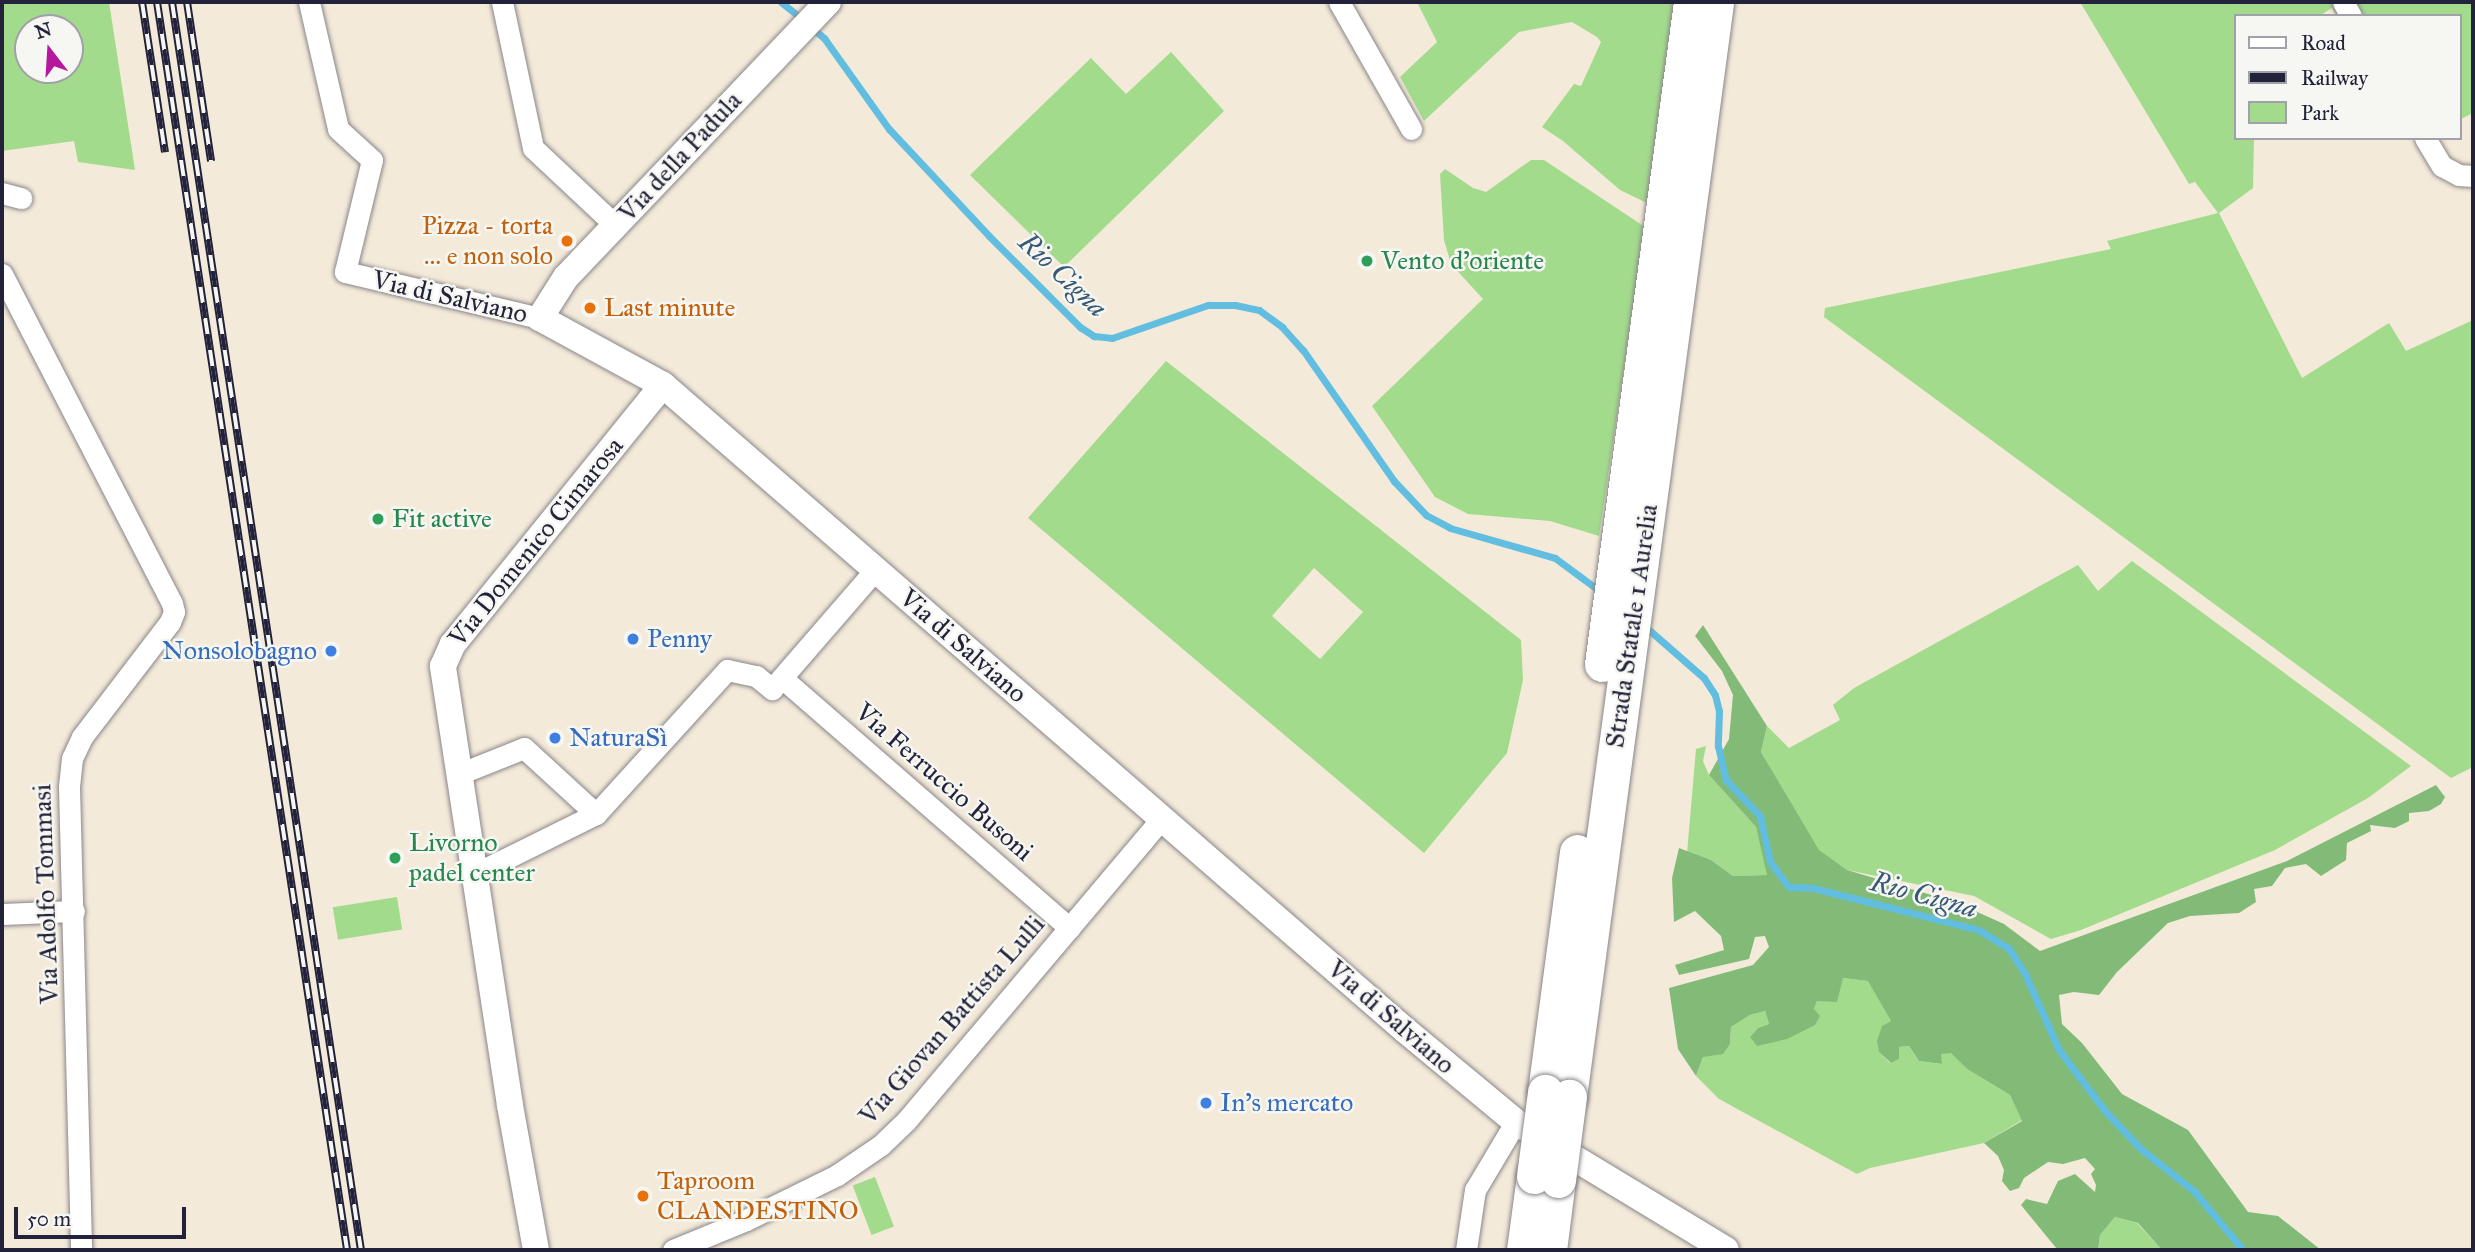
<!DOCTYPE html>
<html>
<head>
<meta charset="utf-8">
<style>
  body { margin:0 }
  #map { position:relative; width:2475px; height:1252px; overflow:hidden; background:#f3ead9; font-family:"IM FELL Great Primer",serif }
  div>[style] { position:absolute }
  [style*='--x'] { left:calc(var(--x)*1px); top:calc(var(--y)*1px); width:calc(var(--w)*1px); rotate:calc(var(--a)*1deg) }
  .green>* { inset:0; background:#a3db8d; transform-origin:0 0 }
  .forest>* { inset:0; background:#82bb78 }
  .stream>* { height:7px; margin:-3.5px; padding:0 3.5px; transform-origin:3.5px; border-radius:3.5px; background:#62bee0 }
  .roads { filter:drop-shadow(0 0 2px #8a868a) drop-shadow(0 0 2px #8a868a) }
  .minor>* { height:21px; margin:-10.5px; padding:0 10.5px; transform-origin:10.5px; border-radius:10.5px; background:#fff }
  .tertiary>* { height:26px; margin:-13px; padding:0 13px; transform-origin:13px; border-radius:13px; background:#fff }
  .trunk>* { height:35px; margin:-17.5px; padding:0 17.5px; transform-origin:17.5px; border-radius:17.5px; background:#fff }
  .rail>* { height:8px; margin-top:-4px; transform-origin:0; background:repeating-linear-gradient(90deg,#f6f6f2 0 16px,#22223b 0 32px); box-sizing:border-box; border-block:2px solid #22223b }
  .bridges { filter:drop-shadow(0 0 2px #8a868a) drop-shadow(0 0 2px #8a868a) }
  .trunk-bridge>* { height:35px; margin:-17.5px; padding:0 17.5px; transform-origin:17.5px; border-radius:17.5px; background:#fff }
  .dots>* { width:19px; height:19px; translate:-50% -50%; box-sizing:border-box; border:4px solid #f6f6f2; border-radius:50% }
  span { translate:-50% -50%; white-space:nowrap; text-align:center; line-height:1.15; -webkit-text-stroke:5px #f6f6f2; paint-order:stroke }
  .street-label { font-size:26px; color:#22223b }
  .food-label { font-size:26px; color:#c56008 }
  .right { translate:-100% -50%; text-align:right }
  .left { translate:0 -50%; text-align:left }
  .leisure-label { font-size:26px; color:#27864d }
  .shop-label { font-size:26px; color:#366cbe }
  .water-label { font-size:28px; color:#385975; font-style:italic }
  .frame { position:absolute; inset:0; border:4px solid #22223b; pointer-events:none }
  .legend { position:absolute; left:2234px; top:14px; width:228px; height:126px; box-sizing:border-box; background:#f6f6f2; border:2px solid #a1a1a9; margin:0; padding:9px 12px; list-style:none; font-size:21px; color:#22223b }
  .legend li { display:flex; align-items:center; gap:14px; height:35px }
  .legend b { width:35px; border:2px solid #a1a1a9 }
  .north { position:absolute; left:14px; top:14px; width:70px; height:70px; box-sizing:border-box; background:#f6f6f2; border:2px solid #a1a1a9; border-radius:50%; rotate:343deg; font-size:19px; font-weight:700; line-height:28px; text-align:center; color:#22223b }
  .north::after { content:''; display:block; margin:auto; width:24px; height:32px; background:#b5179e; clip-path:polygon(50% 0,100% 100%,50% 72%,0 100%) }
  .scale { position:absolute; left:14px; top:1207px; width:172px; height:32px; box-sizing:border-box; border:4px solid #22223b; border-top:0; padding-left:9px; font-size:21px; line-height:24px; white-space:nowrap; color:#22223b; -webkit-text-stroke:5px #f6f6f2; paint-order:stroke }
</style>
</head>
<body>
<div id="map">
  <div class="green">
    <i style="clip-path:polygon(evenodd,2px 2px,109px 2px,135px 170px,78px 162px,74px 141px,2px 151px,2px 2px,70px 28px,70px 70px,28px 70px,28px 28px,70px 28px)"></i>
    <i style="clip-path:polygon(1417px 2px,1675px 2px,1651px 205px,1620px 190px,1563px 141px,1542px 127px,1574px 84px,1581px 86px,1601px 42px,1597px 37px,1572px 22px,1519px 32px,1424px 121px,1400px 77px,1437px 42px)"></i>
    <i style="clip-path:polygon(2080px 2px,2473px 2px,2473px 113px,2459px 120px,2459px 16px,2337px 16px,2332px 8px,2319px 16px,2235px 16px,2235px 138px,2254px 138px,2253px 188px,2219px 213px,2302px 378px,2389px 323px,2406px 351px,2473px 320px,2473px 767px,2451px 778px,1824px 317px,1825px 308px,2111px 249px,2107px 241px,2218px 213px,2195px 182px,2189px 184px)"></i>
    <i style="clip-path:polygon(1171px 52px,1224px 111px,1064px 267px,970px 175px,1091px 58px,1126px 94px)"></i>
    <i style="clip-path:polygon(1531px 160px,1544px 160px,1645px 227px,1599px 536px,1550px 521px,1468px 514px,1435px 497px,1372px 406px,1483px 299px,1451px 264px,1444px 240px,1440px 174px,1445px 169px,1473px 188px,1486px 192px)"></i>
    <i style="clip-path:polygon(evenodd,1166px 361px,1521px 640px,1523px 680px,1507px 753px,1424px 853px,1028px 518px,1166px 361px,1314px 568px,1363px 612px,1320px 659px,1272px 616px,1314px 568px)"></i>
    <i style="clip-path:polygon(2132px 561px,2411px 766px,2368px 798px,2275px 850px,2081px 930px,2051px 939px,1974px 896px,1847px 870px,1818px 850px,1761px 752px,1767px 726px,1789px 748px,1840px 720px,1833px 705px,1854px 688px,2078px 565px,2098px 591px)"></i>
    <i style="clip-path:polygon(1706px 746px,1703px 761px,1709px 775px,1756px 827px,1768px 875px,1733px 876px,1711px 860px,1687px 853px,1696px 749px)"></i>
    <i style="left:397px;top:897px;width:33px;height:65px;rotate:81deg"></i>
    <i style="clip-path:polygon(1843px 978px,1869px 981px,1891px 1021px,1879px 1052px,1890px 1063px,1899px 1059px,1898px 1047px,1909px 1046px,1919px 1061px,1941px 1064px,1941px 1054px,1951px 1052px,1967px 1069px,2010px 1095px,2022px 1120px,1984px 1143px,1870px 1168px,1857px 1174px,1719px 1099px,1696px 1076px,1703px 1057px,1730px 1044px,1731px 1027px,1750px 1015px,1765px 1011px,1769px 1024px,1758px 1028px,1750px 1037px,1814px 1009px,1817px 1001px)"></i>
    <i style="left:875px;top:1177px;width:53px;height:24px;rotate:69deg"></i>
    <i style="clip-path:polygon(2115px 1217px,2137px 1223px,2162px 1250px,2098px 1250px,2100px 1235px)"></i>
  </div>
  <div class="forest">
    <i style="clip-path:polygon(1703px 625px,1767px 726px,1761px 752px,1819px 850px,1847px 870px,1955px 902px,2004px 924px,2040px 951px,2287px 861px,2436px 785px,2445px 797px,2441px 804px,2429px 811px,2409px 813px,2409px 821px,2395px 828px,2370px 825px,2371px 831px,2347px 843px,2346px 860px,2321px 876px,2306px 864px,2285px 868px,2272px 886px,2254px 889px,2256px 902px,2239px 913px,2190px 916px,2168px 923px,2117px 972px,2099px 995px,2074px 992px,2059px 995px,2062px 1024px,2082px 1043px,2122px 1094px,2188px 1130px,2248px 1212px,2278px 1216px,2321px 1250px,2162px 1250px,2138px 1223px,2115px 1217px,2100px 1235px,2098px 1250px,2057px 1249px,2021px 1205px,2026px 1199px,2047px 1204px,2058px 1181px,2075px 1174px,2095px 1192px,2096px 1185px,2091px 1174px,2095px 1169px,2085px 1158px,2063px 1164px,2048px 1162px,2024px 1178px,2019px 1188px,2010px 1191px,2002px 1181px,2004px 1170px,1998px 1156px,1984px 1143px,2022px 1121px,2010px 1095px,1967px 1069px,1951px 1053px,1941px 1054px,1942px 1064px,1919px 1061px,1909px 1046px,1899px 1047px,1899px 1059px,1891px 1063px,1879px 1052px,1877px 1041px,1882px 1026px,1891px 1021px,1868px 981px,1843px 978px,1837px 1002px,1817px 1001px,1814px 1009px,1820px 1016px,1815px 1025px,1787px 1039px,1757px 1046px,1750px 1037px,1758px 1028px,1769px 1024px,1765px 1011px,1750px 1015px,1731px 1027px,1730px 1044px,1723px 1054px,1703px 1057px,1696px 1076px,1678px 1049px,1669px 988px,1753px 965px,1769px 947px,1765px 936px,1755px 937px,1749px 959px,1679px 975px,1675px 965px,1724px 950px,1721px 936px,1695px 911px,1674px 922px,1672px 878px,1679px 848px,1711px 860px,1733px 876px,1767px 875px,1756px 827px,1709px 775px,1729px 739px,1733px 695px,1722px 671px,1695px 636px)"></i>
  </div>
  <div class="stream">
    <i style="--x:781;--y:2;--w:28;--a:39"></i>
    <i style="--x:812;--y:28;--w:16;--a:40"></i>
    <i style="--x:824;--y:38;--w:112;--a:54.5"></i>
    <i style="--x:889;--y:129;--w:146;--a:46.9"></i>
    <i style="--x:989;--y:236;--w:129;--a:45"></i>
    <i style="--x:1080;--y:327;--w:17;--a:33"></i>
    <i style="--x:1094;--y:336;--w:18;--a:6"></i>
    <i style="--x:1112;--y:338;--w:102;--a:-19"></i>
    <i style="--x:1208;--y:305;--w:27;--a:0"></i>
    <i style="--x:1235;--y:305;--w:25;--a:12"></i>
    <i style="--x:1259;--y:310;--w:29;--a:36"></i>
    <i style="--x:1282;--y:327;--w:31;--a:48"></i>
    <i style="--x:1303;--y:350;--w:160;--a:55.2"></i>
    <i style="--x:1394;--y:481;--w:47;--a:46.7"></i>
    <i style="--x:1426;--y:515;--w:27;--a:28"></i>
    <i style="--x:1450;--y:528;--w:109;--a:15.9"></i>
    <i style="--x:1555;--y:558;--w:52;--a:36.4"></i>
    <i style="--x:1648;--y:629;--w:74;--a:41.2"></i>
    <i style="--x:1704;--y:678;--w:20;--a:57"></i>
    <i style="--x:1715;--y:695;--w:16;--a:76"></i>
    <i style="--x:1719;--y:711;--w:35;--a:92"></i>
    <i style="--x:1718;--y:746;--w:35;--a:77"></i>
    <i style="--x:1726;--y:780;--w:50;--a:46.6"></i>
    <i style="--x:1760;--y:816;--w:47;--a:77.7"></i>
    <i style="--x:1770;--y:862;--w:31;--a:53"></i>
    <i style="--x:1789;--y:887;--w:24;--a:2"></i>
    <i style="--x:1813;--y:888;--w:171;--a:14.2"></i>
    <i style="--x:1979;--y:930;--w:36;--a:32"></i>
    <i style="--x:2009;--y:949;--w:30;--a:57"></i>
    <i style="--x:2025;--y:974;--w:83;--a:65.9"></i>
    <i style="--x:2059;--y:1050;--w:76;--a:53"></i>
    <i style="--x:2105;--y:1111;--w:52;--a:46.5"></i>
    <i style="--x:2141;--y:1149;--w:68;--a:38.4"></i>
    <i style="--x:2194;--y:1191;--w:77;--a:50.3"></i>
  </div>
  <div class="roads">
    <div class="minor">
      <i style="--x:309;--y:2;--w:130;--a:77.1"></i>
      <i style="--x:338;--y:129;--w:46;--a:42.4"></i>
      <i style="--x:372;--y:160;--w:115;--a:103.6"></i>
      <i style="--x:345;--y:272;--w:200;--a:13.3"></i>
      <i style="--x:502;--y:2;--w:149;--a:78"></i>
      <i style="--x:533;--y:148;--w:112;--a:43.2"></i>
      <i style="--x:1339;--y:2;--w:146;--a:60.4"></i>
      <i style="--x:2343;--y:2;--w:16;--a:60"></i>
      <i style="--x:2425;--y:138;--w:33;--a:59"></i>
      <i style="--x:2442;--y:166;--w:19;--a:28"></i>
      <i style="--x:2459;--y:175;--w:14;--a:4"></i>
      <i style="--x:2;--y:193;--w:20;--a:15"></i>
      <i style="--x:2;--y:274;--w:370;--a:62.7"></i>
      <i style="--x:172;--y:603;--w:9;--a:77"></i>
      <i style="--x:174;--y:612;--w:11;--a:112"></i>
      <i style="--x:170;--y:622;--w:145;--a:127.4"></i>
      <i style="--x:82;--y:737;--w:23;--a:115"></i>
      <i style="--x:72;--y:758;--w:29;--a:96"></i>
      <i style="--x:69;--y:787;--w:463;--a:88.5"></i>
      <i style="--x:782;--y:678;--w:381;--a:41"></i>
      <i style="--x:459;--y:774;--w:70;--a:-21.8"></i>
      <i style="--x:524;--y:748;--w:98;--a:42.5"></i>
      <i style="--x:485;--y:869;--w:124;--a:-26.4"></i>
      <i style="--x:596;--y:814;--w:195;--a:-47.7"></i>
      <i style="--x:727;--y:670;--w:30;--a:12"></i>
      <i style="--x:756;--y:676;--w:21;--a:39"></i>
      <i style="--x:772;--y:689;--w:157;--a:-49.1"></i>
      <i style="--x:2;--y:914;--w:72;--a:-2.4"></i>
      <i style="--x:673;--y:1250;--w:79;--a:-22.3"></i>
      <i style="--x:746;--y:1220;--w:102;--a:-26.3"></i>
      <i style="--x:837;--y:1175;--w:53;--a:-34.3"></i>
      <i style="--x:881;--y:1145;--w:35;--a:-44"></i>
      <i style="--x:906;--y:1121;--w:397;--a:-49.8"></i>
      <i style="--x:1466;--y:1250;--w:61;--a:-81.5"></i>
      <i style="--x:1475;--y:1190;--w:78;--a:-59.2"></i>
    </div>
    <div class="tertiary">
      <i style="--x:828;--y:2;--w:380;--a:133.6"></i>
      <i style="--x:566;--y:277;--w:49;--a:122.4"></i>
      <i style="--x:540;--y:318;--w:140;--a:28.6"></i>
      <i style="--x:663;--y:385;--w:983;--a:41"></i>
      <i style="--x:1405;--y:1030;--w:152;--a:39.7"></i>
      <i style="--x:1576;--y:1159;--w:175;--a:31.2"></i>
      <i style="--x:536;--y:1250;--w:147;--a:-100.2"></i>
      <i style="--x:510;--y:1105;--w:444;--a:-98.7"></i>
      <i style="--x:443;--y:666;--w:24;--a:-66"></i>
      <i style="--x:453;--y:644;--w:333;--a:-51"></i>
    </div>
    <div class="trunk">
      <i style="--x:1602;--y:664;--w:668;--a:-82.34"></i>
      <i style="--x:1545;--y:1092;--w:242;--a:-82.4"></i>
      <i style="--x:1569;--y:1097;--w:1105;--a:-82.35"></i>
      <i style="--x:1524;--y:1250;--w:75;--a:-82.3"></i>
      <i style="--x:1549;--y:1250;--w:71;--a:-82.7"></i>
    </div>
  </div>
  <div class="rail">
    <i style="--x:142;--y:2;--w:152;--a:81.3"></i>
    <i style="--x:157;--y:2;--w:1262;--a:81.34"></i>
    <i style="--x:172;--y:2;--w:1262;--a:81.39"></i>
    <i style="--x:187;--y:2;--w:161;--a:81.4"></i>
  </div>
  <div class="bridges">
    <div class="trunk-bridge">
      <i style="--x:1534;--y:1176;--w:85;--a:-82.5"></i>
      <i style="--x:1558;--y:1180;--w:84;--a:-82.5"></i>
    </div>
  </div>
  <div class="dots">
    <i style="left:567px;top:241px;background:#e8710a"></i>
    <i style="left:1367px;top:261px;background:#2e9e5b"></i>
    <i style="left:590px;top:308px;background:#e8710a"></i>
    <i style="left:378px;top:519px;background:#2e9e5b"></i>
    <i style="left:633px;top:639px;background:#3f7fe0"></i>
    <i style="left:331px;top:651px;background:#3f7fe0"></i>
    <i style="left:555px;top:738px;background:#3f7fe0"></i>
    <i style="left:395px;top:858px;background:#2e9e5b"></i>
    <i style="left:1206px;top:1103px;background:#3f7fe0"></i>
    <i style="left:643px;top:1196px;background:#e8710a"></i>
  </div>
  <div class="street-label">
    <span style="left:680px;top:157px;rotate:-47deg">Via della Padula</span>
    <span style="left:450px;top:297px;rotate:13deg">Via di Salviano</span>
    <span style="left:536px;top:542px;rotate:-51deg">Via Domenico Cimarosa</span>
    <span style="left:1632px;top:626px;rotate:-82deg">Strada Statale 1 Aurelia</span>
    <span style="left:963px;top:646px;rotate:41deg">Via di Salviano</span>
    <span style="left:944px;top:782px;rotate:41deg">Via Ferruccio Busoni</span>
    <span style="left:46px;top:894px;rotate:-92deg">Via Adolfo Tommasi</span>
    <span style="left:1391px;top:1017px;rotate:41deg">Via di Salviano</span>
    <span style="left:952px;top:1020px;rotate:-49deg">Via Giovan Battista Lulli</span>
  </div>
  <div class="food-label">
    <span class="right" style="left:553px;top:241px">Pizza - torta<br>… e non solo</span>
    <span class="left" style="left:604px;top:308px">Last minute</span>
    <span class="left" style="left:657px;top:1196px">Taproom<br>CLANDESTINO</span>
  </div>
  <div class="leisure-label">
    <span class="left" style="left:1381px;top:261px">Vento d’oriente</span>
    <span class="left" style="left:392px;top:519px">Fit active</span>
    <span class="left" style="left:409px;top:858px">Livorno<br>padel center</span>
  </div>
  <div class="shop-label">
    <span class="left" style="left:647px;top:639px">Penny</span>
    <span class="right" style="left:317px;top:651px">Nonsolobagno</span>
    <span class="left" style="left:569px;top:738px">NaturaSì</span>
    <span class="left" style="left:1220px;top:1103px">In's mercato</span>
  </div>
  <div class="water-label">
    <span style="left:1063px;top:275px;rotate:43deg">Rio Cigna</span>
    <span style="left:1924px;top:895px;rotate:15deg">Rio Cigna</span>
  </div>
  <div class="frame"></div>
  <ul class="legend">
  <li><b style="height:9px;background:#fff"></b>Road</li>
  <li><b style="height:9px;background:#22223b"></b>Railway</li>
  <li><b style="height:19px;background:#a3db8d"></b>Park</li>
  </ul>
  <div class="north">N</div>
  <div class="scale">50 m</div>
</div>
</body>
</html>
